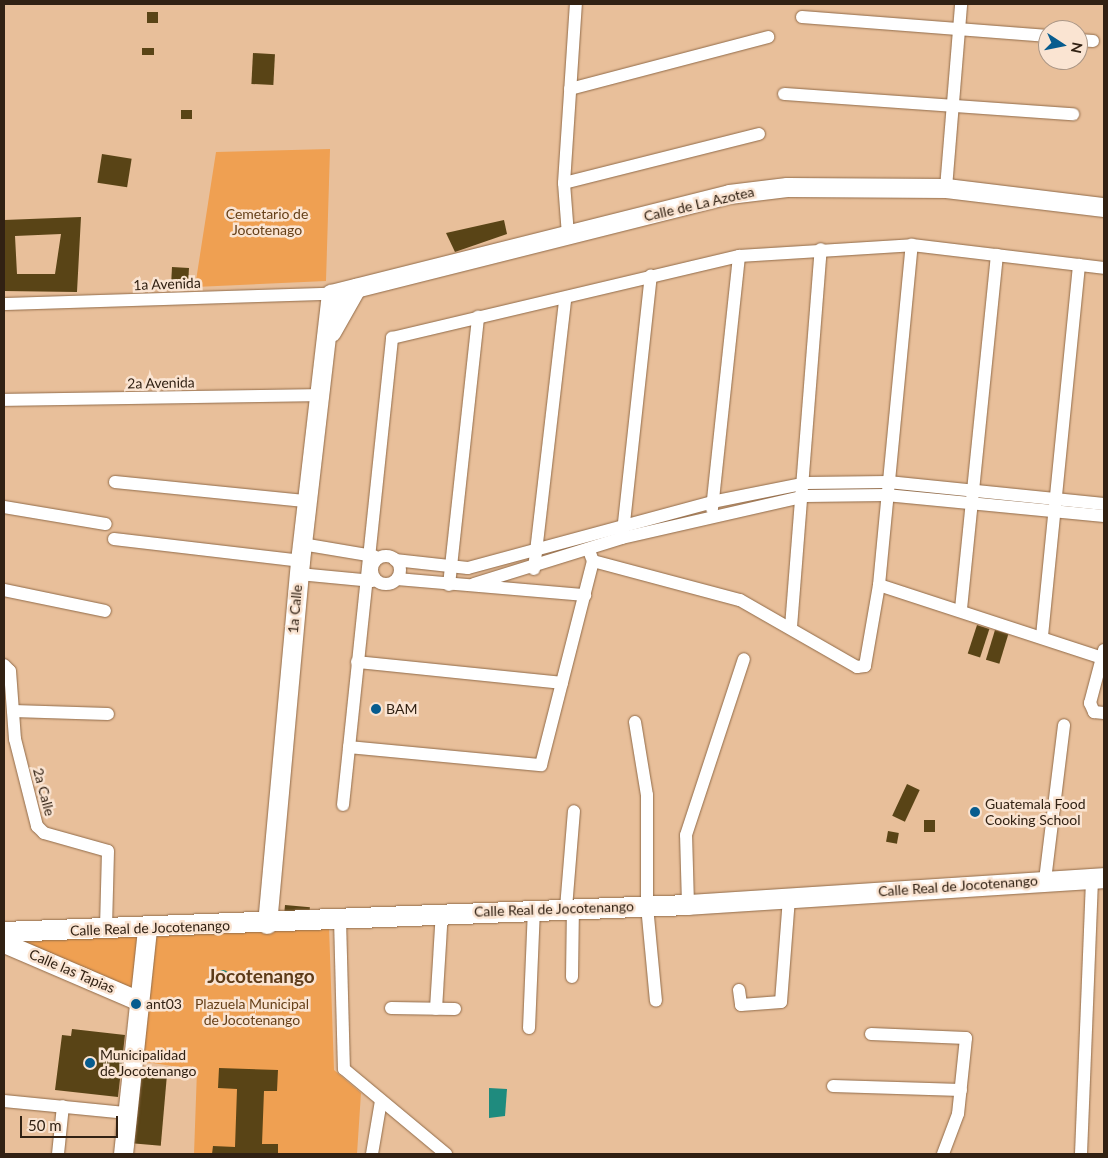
<!DOCTYPE html>
<html>
<head>
<meta charset="utf-8">
<style>
  body { margin:0 }
  #map { position:relative; width:1108px; height:1158px; overflow:hidden; background:#e8bf9a; font-family:Lato,sans-serif }
  div>[style] { position:absolute }
  [style*='--x'] { left:calc(var(--x)*1px); top:calc(var(--y)*1px); width:calc(var(--w)*1px); rotate:calc(var(--a)*1deg) }
  .green>* { inset:0; background:#efa052 }
  .water>* { inset:0; background:#1f8b7e }
  .round { border-radius:50% }
  .building>* { inset:0; background:#594416; transform-origin:0 0 }
  .roads { filter:drop-shadow(0 0 1px #916b49) drop-shadow(0 0 1px #916b49) }
  .street>* { height:12px; margin:-6px; padding:0 6px; transform-origin:6px; border-radius:6px; background:#fff }
  .street>.ring { margin:-6px; padding:0; box-sizing:content-box; background:none; border:12px solid #fff; border-radius:50% }
  .secondary>* { height:19px; margin:-9.5px; padding:0 9.5px; transform-origin:9.5px; border-radius:9.5px; background:#fff }
  .primary>* { height:20px; margin:-10px; padding:0 10px; transform-origin:10px; border-radius:10px; background:#fff }
  .dots>* { width:14px; height:14px; translate:-50% -50%; box-sizing:border-box; border:2px solid #fae4d2; border-radius:50% }
  span { translate:-50% -50%; white-space:nowrap; text-align:center; line-height:1.15; -webkit-text-stroke:5px #fae4d2; paint-order:stroke }
  .street-label { font-size:14px; color:#312113 }
  .park-label { font-size:14px; color:#664019 }
  .poi-label { font-size:14px; color:#312113 }
  .left { translate:0 -50%; text-align:left }
  .district-label { font-size:19px; color:#5d3b18; font-weight:700 }
  .frame { position:absolute; inset:0; border:5px solid #312113; pointer-events:none }
  .north { position:absolute; left:1038px; top:20px; width:50px; height:50px; box-sizing:border-box; background:#fae4d2; border:1px solid #aa9686; border-radius:50%; rotate:101deg; font-size:14px; font-weight:700; line-height:20px; text-align:center; color:#312113 }
  .north::after { content:''; display:block; margin:auto; width:18px; height:22px; background:#075c8e; clip-path:polygon(50% 0,100% 100%,50% 72%,0 100%) }
  .scale { position:absolute; left:20px; top:1116px; width:98px; height:22px; box-sizing:border-box; border:2px solid #312113; border-top:0; padding-left:6px; font-size:15px; line-height:18px; white-space:nowrap; color:#312113; -webkit-text-stroke:4px #fae4d2; paint-order:stroke }
</style>
</head>
<body>
<div id="map">
  <div class="green">
    <i style="clip-path:polygon(330px 149px,326px 281px,195px 287px,216px 152px)"></i>
    <i style="clip-path:polygon(329px 927px,334px 1070px,361px 1093px,357px 1154px,194px 1154px,197px 1070px,140px 1061px,153px 937px)"></i>
    <i style="clip-path:polygon(141px 935px,134px 994px,4px 938px)"></i>
  </div>
  <div class="water">
    <i class="round" style="left:217px;top:970px;width:12px;height:12px"></i>
    <i style="clip-path:polygon(489px 1088px,507px 1089px,505px 1116px,489px 1118px)"></i>
  </div>
  <div class="building">
    <i style="left:147px;top:12px;width:11px;height:11px"></i>
    <i style="left:142px;top:48px;width:12px;height:7px"></i>
    <i style="left:253px;top:53px;width:22px;height:31px;rotate:3deg"></i>
    <i style="left:181px;top:110px;width:11px;height:9px"></i>
    <i style="left:102px;top:154px;width:30px;height:29px;rotate:9deg"></i>
    <i style="clip-path:polygon(evenodd,81px 217px,77px 292px,4px 291px,4px 220px,81px 217px,61px 234px,55px 274px,17px 274px,15px 236px,61px 234px)"></i>
    <i style="clip-path:polygon(504px 220px,507px 234px,455px 252px,446px 233px)"></i>
    <i style="left:172px;top:267px;width:17px;height:19px;rotate:3deg"></i>
    <i style="left:977px;top:625px;width:13px;height:30px;rotate:18deg"></i>
    <i style="left:995px;top:630px;width:14px;height:31px;rotate:17deg"></i>
    <i style="left:907px;top:784px;width:14px;height:35px;rotate:25deg"></i>
    <i style="left:924px;top:820px;width:11px;height:12px"></i>
    <i style="left:888px;top:831px;width:11px;height:11px;rotate:10deg"></i>
    <i style="left:285px;top:905px;width:25px;height:8px;rotate:5deg"></i>
    <i style="clip-path:polygon(72px 1029px,125px 1035px,118px 1097px,55px 1090px,62px 1035px,71px 1036px)"></i>
    <i style="clip-path:polygon(219px 1068px,278px 1070px,277px 1091px,264px 1091px,262px 1144px,278px 1144px,278px 1154px,212px 1154px,213px 1146px,235px 1147px,237px 1089px,218px 1088px)"></i>
    <i style="left:132px;top:1073px;width:35px;height:70px;rotate:5deg"></i>
  </div>
  <div class="roads">
    <div class="street">
      <i style="--x:802;--y:17;--w:247;--a:4.4"></i>
      <i style="--x:1078;--y:40;--w:15;--a:4"></i>
      <i style="--x:570;--y:89;--w:205;--a:-14.7"></i>
      <i style="--x:784;--y:94;--w:290;--a:4"></i>
      <i style="--x:564;--y:183;--w:201;--a:-14.1"></i>
      <i style="--x:946;--y:188;--w:185;--a:-85.3"></i>
      <i style="--x:568;--y:235;--w:52;--a:-94.4"></i>
      <i style="--x:564;--y:183;--w:179;--a:-86.2"></i>
      <i style="--x:4;--y:304;--w:327;--a:-1.8"></i>
      <i style="--x:4;--y:400;--w:316;--a:-0.9"></i>
      <i style="--x:115;--y:482;--w:193;--a:5.7"></i>
      <i style="--x:4;--y:507;--w:103;--a:9.5"></i>
      <i style="--x:712;--y:509;--w:254;--a:-83.9"></i>
      <i style="--x:623;--y:532;--w:258;--a:-83.8"></i>
      <i style="--x:114;--y:539;--w:187;--a:6.7"></i>
      <i style="--x:302;--y:544;--w:73;--a:9.5"></i>
      <i class="ring" style="left:372px;top:556px;width:16px;height:16px"></i>
      <i style="--x:395;--y:560;--w:73;--a:6.3"></i>
      <i style="--x:468;--y:568;--w:253;--a:-15.1"></i>
      <i style="--x:712;--y:502;--w:96;--a:-11.4"></i>
      <i style="--x:806;--y:483;--w:82;--a:-0.7"></i>
      <i style="--x:888;--y:482;--w:217;--a:5.8"></i>
      <i style="--x:593;--y:561;--w:152;--a:14.9"></i>
      <i style="--x:740;--y:600;--w:135;--a:29.8"></i>
      <i style="--x:857;--y:667;--w:8;--a:-7"></i>
      <i style="--x:865;--y:666;--w:82;--a:-80.2"></i>
      <i style="--x:879;--y:585;--w:342;--a:-84.5"></i>
      <i style="--x:534;--y:569;--w:271;--a:-83.4"></i>
      <i style="--x:299;--y:574;--w:74;--a:5.4"></i>
      <i style="--x:397;--y:579;--w:189;--a:4.9"></i>
      <i style="--x:474;--y:584;--w:155;--a:-17.3"></i>
      <i style="--x:622;--y:538;--w:188;--a:-12.9"></i>
      <i style="--x:805;--y:496;--w:81;--a:-0.7"></i>
      <i style="--x:886;--y:495;--w:219;--a:5.5"></i>
      <i style="--x:449;--y:585;--w:270;--a:-83.8"></i>
      <i style="--x:879;--y:585;--w:235;--a:18.1"></i>
      <i style="--x:4;--y:590;--w:103;--a:11.7"></i>
      <i style="--x:961;--y:609;--w:356;--a:-84.2"></i>
      <i style="--x:791;--y:627;--w:379;--a:-85.5"></i>
      <i style="--x:1042;--y:636;--w:373;--a:-84.3"></i>
      <i style="--x:1104;--y:650;--w:55;--a:104.8"></i>
      <i style="--x:1090;--y:703;--w:10;--a:66"></i>
      <i style="--x:1094;--y:712;--w:10;--a:6"></i>
      <i style="--x:357;--y:662;--w:206;--a:5.8"></i>
      <i style="--x:4;--y:665;--w:8;--a:45"></i>
      <i style="--x:10;--y:671;--w:68;--a:85.8"></i>
      <i style="--x:15;--y:739;--w:90;--a:75.8"></i>
      <i style="--x:37;--y:826;--w:10;--a:45"></i>
      <i style="--x:44;--y:833;--w:66;--a:15.7"></i>
      <i style="--x:108;--y:851;--w:78;--a:91.5"></i>
      <i style="--x:13;--y:711;--w:95;--a:1.8"></i>
      <i style="--x:635;--y:722;--w:74;--a:80.7"></i>
      <i style="--x:647;--y:795;--w:111;--a:90"></i>
      <i style="--x:647;--y:906;--w:95;--a:84.6"></i>
      <i style="--x:349;--y:747;--w:193;--a:5.4"></i>
      <i style="--x:541;--y:765;--w:211;--a:-75.7"></i>
      <i style="--x:593;--y:561;--w:9;--a:-111"></i>
      <i style="--x:343;--y:805;--w:470;--a:-84"></i>
      <i style="--x:392;--y:338;--w:357;--a:-13.3"></i>
      <i style="--x:739;--y:256;--w:173;--a:-3.6"></i>
      <i style="--x:912;--y:245;--w:193;--a:6.8"></i>
      <i style="--x:1045;--y:880;--w:156;--a:-83"></i>
      <i style="--x:688;--y:905;--w:70;--a:-91.6"></i>
      <i style="--x:686;--y:835;--w:185;--a:-71.8"></i>
      <i style="--x:566;--y:908;--w:97;--a:-85.3"></i>
      <i style="--x:340;--y:919;--w:150;--a:88.5"></i>
      <i style="--x:344;--y:1069;--w:133;--a:39.8"></i>
      <i style="--x:572;--y:977;--w:69;--a:-89.2"></i>
      <i style="--x:739;--y:990;--w:15;--a:82"></i>
      <i style="--x:741;--y:1005;--w:40;--a:-4.3"></i>
      <i style="--x:781;--y:1002;--w:105;--a:-85.6"></i>
      <i style="--x:391;--y:1008;--w:64;--a:0.9"></i>
      <i style="--x:436;--y:1009;--w:97;--a:-86.5"></i>
      <i style="--x:529;--y:1028;--w:119;--a:-87.6"></i>
      <i style="--x:871;--y:1034;--w:95;--a:2.4"></i>
      <i style="--x:966;--y:1038;--w:76;--a:96"></i>
      <i style="--x:958;--y:1114;--w:43;--a:110.6"></i>
      <i style="--x:833;--y:1086;--w:128;--a:1.8"></i>
      <i style="--x:4;--y:1101;--w:124;--a:5.6"></i>
      <i style="--x:58;--y:1154;--w:48;--a:-84.1"></i>
      <i style="--x:372;--y:1154;--w:54;--a:-80.4"></i>
      <i style="--x:1081;--y:1154;--w:276;--a:-87.7"></i>
    </div>
    <div class="secondary">
      <i style="--x:331;--y:332;--w:51;--a:-60.4"></i>
      <i style="--x:267;--y:924;--w:364;--a:-84.8"></i>
      <i style="--x:300;--y:561;--w:269;--a:-83.4"></i>
      <i style="--x:331;--y:294;--w:410;--a:-14.1"></i>
      <i style="--x:729;--y:194;--w:58;--a:-6.9"></i>
      <i style="--x:787;--y:187;--w:159;--a:0.4"></i>
      <i style="--x:946;--y:188;--w:159;--a:6.9"></i>
      <i style="--x:4;--y:943;--w:147;--a:23.2"></i>
      <i style="--x:123;--y:1154;--w:226;--a:-83.9"></i>
    </div>
    <div class="primary">
      <i style="--x:4;--y:932;--w:685;--a:-2.26"></i>
      <i style="--x:688;--y:905;--w:417;--a:-3.7"></i>
    </div>
  </div>
  <div class="dots">
    <i style="left:376px;top:709px;background:#075c8e"></i>
    <i style="left:975px;top:812px;background:#075c8e"></i>
    <i style="left:136px;top:1004px;background:#075c8e"></i>
    <i style="left:90px;top:1063px;background:#075c8e"></i>
  </div>
  <div class="street-label">
    <span style="left:699px;top:204px;rotate:-13deg">Calle de La Azotea</span>
    <span style="left:167px;top:284px;rotate:-2deg">1a Avenida</span>
    <span style="left:161px;top:383px;rotate:-1deg">2a Avenida</span>
    <span style="left:295px;top:609px;rotate:-85deg">1a Calle</span>
    <span style="left:44px;top:792px;rotate:75deg">2a Calle</span>
    <span style="left:958px;top:886px;rotate:-4deg">Calle Real de Jocotenango</span>
    <span style="left:554px;top:909px;rotate:-2deg">Calle Real de Jocotenango</span>
    <span style="left:150px;top:928px;rotate:-2deg">Calle Real de Jocotenango</span>
    <span style="left:72px;top:971px;rotate:23deg">Calle las Tapias</span>
  </div>
  <div class="park-label">
    <span style="left:267px;top:222px">Cemetario de<br>Jocotenago</span>
    <span style="left:252px;top:1012px">Plazuela Municipal<br>de Jocotenango</span>
  </div>
  <div class="poi-label">
    <span class="left" style="left:386px;top:709px">BAM</span>
    <span class="left" style="left:985px;top:812px">Guatemala Food<br>Cooking School</span>
    <span class="left" style="left:146px;top:1004px">ant03</span>
    <span class="left" style="left:100px;top:1063px">Municipalidad<br>de Jocotenango</span>
  </div>
  <div class="district-label">
    <span style="left:261px;top:976px">Jocotenango</span>
  </div>
  <div class="frame"></div>
  <div class="north">N</div>
  <div class="scale">50 m</div>
</div>
</body>
</html>
